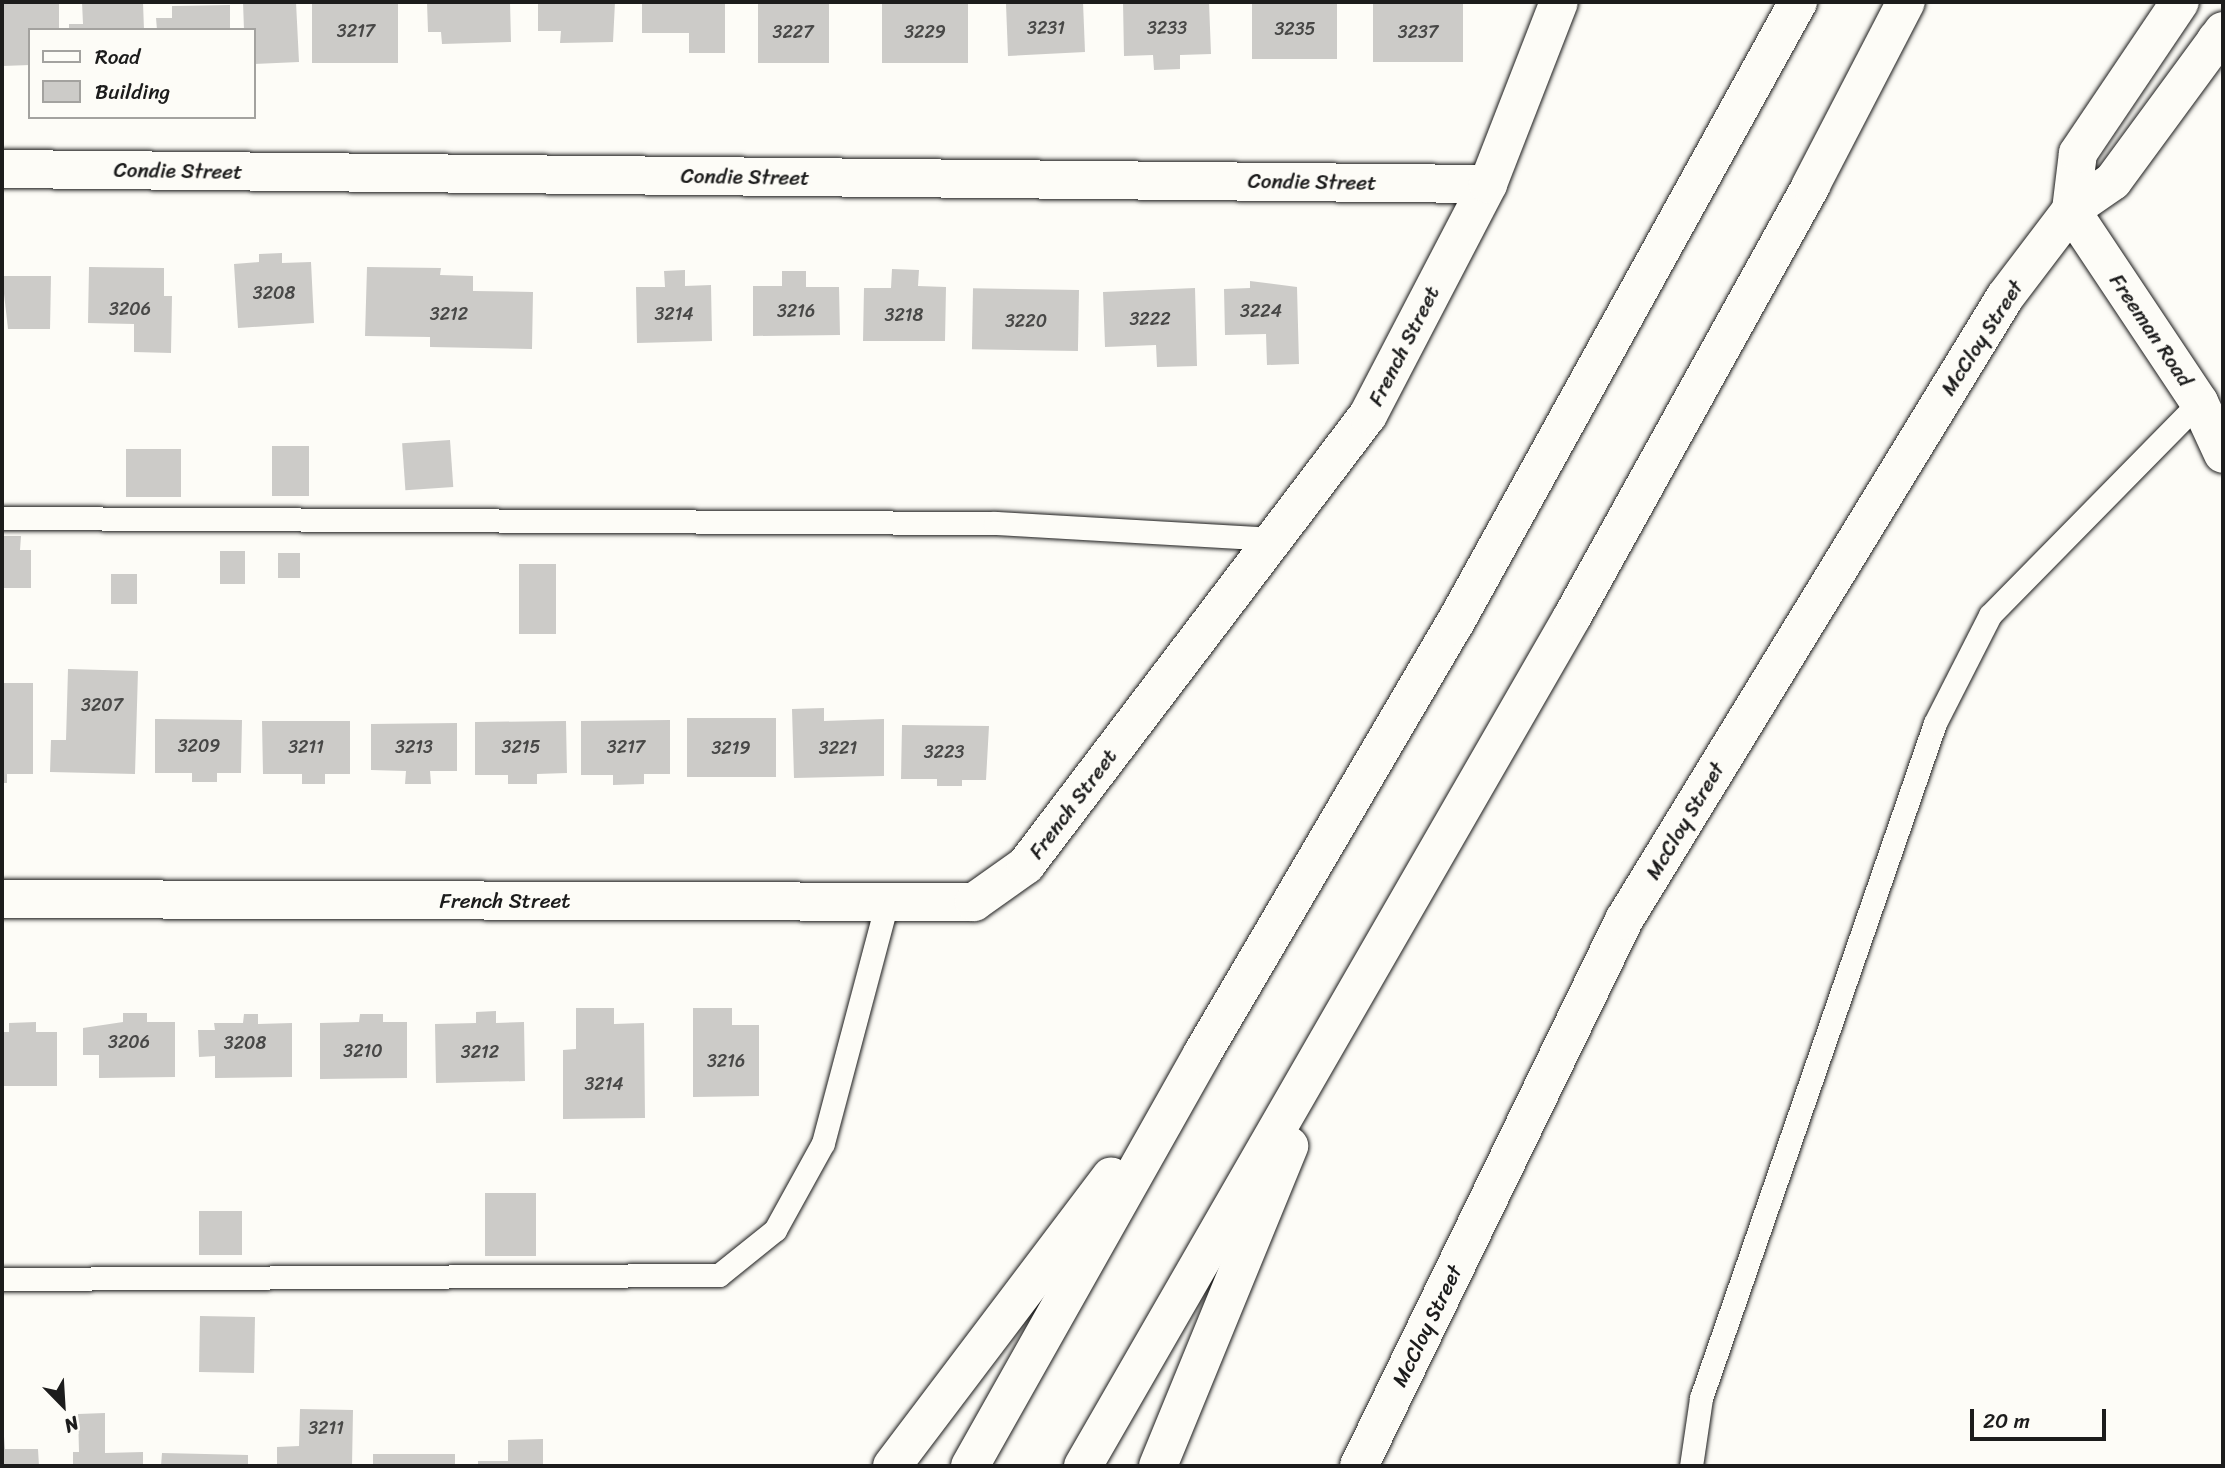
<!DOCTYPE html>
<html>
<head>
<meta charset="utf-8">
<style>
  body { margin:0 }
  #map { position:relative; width:2225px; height:1468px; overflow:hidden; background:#fdfcf7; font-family:Sriracha,sans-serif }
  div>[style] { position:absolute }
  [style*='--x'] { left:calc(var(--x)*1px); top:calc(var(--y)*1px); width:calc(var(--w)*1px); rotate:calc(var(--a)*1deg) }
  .building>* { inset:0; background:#cccbc8; transform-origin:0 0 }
  .roads { filter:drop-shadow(0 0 2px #1c1c1c) drop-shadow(0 0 2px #1c1c1c) }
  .lane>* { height:23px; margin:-11.5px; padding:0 11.5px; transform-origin:11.5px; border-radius:11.5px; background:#fdfcf7 }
  .street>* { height:38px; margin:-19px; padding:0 19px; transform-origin:19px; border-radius:19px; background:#fdfcf7 }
  .secondary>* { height:38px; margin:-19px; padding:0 19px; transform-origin:19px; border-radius:19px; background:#fdfcf7 }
  .highway>* { height:38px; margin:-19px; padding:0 19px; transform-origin:19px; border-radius:19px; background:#fdfcf7 }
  span { translate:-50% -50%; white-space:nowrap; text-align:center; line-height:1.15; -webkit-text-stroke:5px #fdfcf7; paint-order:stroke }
  .number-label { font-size:18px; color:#484847 }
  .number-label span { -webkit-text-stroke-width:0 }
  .street-label { font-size:21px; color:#1c1c1c }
  .frame { position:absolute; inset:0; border:4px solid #1c1c1c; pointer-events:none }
  .legend { position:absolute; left:28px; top:28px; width:228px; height:91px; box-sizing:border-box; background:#fdfcf7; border:2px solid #a3a29f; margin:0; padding:9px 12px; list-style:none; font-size:21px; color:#1c1c1c }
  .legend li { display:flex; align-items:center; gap:14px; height:35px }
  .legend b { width:35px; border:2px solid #a3a29f }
  .north { position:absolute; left:28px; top:1370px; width:70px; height:70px; -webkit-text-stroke:5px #fdfcf7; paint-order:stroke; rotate:156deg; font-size:19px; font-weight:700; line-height:28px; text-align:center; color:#1c1c1c }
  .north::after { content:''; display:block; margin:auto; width:24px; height:32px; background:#1c1c1c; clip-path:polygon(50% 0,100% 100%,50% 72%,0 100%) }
  .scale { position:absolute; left:1970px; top:1409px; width:136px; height:32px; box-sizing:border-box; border:4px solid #1c1c1c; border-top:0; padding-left:9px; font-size:21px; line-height:24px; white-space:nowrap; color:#1c1c1c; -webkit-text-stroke:5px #fdfcf7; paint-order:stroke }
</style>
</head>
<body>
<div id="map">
  <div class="building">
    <i style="clip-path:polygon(82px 2px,143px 2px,144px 30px,69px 30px,69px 24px,83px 24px)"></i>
    <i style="clip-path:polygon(243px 2px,296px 2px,299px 62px,254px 64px,254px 30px,244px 30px)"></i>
    <i style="left:312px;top:2px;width:86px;height:61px"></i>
    <i style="clip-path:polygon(427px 2px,510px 2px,511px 42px,442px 44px,441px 32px,428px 32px)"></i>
    <i style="clip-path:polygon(538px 2px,615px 2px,613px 42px,560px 43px,561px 31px,538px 31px)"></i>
    <i style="clip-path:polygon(642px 2px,725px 2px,725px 53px,689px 53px,689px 33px,642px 33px)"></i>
    <i style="left:758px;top:2px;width:71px;height:61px"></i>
    <i style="left:882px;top:2px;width:86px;height:61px"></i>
    <i style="clip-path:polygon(1019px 2px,1083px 2px,1085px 52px,1008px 56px,1006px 4px)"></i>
    <i style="clip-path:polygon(1123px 2px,1209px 2px,1211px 54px,1180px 55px,1180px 69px,1154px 70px,1153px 55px,1124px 56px)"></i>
    <i style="left:1252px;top:2px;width:85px;height:57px"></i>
    <i style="left:1373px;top:2px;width:90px;height:60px"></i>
    <i style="clip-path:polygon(59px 3px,59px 30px,30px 30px,30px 65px,2px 66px,2px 4px)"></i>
    <i style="clip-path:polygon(230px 5px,230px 30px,157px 30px,156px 18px,172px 18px,172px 6px)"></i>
    <i style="clip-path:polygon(282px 253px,282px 263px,311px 262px,314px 323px,238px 328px,234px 264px,259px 262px,259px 254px)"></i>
    <i style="clip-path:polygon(89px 267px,164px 268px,164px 296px,172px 296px,171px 353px,134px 352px,134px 324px,88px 323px)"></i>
    <i style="clip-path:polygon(367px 267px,441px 268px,440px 275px,473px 276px,473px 291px,533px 292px,532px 349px,430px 347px,430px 337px,365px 336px)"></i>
    <i style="clip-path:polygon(892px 269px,919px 270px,918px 286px,946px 287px,945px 341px,863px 341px,864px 288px,891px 288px)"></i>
    <i style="clip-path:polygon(685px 270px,685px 286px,711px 285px,712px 341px,637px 343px,636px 287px,665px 287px,664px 271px)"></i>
    <i style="clip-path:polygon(782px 271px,806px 271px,806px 287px,839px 287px,840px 335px,753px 336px,753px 286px,782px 286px)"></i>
    <i style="clip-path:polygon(2px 276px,51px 276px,50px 329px,8px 329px)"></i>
    <i style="clip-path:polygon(1250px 281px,1297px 287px,1299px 364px,1267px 365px,1266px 334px,1225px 335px,1224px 289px,1250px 288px)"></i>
    <i style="clip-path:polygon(1195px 288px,1197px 366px,1157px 367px,1156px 345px,1105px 347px,1103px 292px)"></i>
    <i style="left:1079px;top:290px;width:61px;height:106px;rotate:91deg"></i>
    <i style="left:450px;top:440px;width:47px;height:48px;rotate:86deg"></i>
    <i style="left:309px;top:446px;width:50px;height:37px;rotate:90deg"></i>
    <i style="left:126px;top:449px;width:55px;height:48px"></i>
    <i style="clip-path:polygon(2px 536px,21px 536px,20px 550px,31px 550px,31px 588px,2px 588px)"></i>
    <i style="left:220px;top:551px;width:25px;height:33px"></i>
    <i style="left:278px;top:553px;width:22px;height:25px"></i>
    <i style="left:519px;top:564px;width:37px;height:70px"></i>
    <i style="left:111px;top:574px;width:26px;height:30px"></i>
    <i style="clip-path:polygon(68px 669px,138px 671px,135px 774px,50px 772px,51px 740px,66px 740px)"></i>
    <i style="clip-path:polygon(2px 683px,33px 683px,33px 774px,7px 774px,7px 783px,2px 783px)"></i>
    <i style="clip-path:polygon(824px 708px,824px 721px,884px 719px,884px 776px,794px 778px,792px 709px)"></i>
    <i style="left:687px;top:718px;width:89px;height:59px"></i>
    <i style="clip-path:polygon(155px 719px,242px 720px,241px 773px,217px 773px,217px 782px,192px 782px,192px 773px,155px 773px)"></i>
    <i style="clip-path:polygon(670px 720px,670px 774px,644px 774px,644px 784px,613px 785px,613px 775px,581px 775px,581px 721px)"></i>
    <i style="clip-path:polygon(262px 721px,350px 721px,350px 774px,325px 774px,325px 784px,302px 784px,302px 774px,263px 774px)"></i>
    <i style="clip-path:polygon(566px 721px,567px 773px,537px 774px,537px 784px,508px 784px,508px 775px,475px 775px,475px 722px)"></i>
    <i style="clip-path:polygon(457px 723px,457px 771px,430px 771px,431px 784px,405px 784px,406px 771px,371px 770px,371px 724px)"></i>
    <i style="clip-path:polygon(902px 725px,989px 726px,986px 780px,962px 780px,962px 786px,937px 786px,937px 779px,901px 779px)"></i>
    <i style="clip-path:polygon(576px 1008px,614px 1008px,614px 1024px,644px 1023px,645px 1118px,563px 1119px,563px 1050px,576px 1049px)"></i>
    <i style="clip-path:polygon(693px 1008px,732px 1008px,732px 1025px,759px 1025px,759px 1096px,693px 1097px)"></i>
    <i style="clip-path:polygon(496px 1011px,496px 1023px,524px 1022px,525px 1081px,436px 1083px,435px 1024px,476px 1023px,476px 1012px)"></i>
    <i style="clip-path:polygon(123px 1013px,147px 1013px,147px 1022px,175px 1022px,175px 1077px,99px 1078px,99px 1055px,83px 1055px,83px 1028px,123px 1022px)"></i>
    <i style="clip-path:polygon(244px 1014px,258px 1014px,258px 1024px,292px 1023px,292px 1077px,215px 1078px,215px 1056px,199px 1057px,198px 1030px,215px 1030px,214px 1023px,243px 1023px)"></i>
    <i style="clip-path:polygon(360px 1014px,383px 1014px,383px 1022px,407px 1022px,407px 1078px,320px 1079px,320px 1023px,359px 1022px)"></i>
    <i style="clip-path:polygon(36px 1022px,36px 1032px,57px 1032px,57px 1086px,2px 1086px,2px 1032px,9px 1032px,9px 1023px)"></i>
    <i style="left:536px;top:1193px;width:63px;height:51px;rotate:90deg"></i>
    <i style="left:242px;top:1211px;width:44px;height:43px;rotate:90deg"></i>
    <i style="left:200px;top:1316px;width:55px;height:56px;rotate:1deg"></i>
    <i style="clip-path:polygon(300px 1409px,353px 1410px,352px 1466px,277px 1466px,277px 1447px,299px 1446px)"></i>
    <i style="clip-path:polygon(2px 1411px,5px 1449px,38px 1449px,39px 1466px,2px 1466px)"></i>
    <i style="clip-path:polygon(105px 1413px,105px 1453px,143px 1452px,143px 1466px,73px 1466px,73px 1452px,79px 1452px,78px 1414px)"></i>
    <i style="clip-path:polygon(543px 1439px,543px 1466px,478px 1466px,478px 1461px,508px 1461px,508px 1440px)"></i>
    <i style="clip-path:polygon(162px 1453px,248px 1455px,248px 1466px,161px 1466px)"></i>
    <i style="left:455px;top:1454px;width:12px;height:82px;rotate:90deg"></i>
  </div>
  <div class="roads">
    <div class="lane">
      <i style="--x:2;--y:518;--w:993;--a:0.29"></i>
      <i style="--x:995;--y:523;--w:281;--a:3.3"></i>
      <i style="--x:2;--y:1279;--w:717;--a:-0.32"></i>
      <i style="--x:719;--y:1275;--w:72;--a:-38.8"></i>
      <i style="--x:775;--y:1230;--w:99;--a:-61.1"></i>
      <i style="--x:823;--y:1143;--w:249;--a:-75.1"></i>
      <i style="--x:1691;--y:1466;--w:69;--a:-81.6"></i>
      <i style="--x:1701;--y:1398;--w:714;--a:-70.88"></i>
      <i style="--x:1935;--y:723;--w:121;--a:-63"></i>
      <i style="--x:1990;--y:615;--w:298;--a:-45.5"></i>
    </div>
    <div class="street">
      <i style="--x:2;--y:169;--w:1486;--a:0.58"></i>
      <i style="--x:2071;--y:210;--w:231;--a:56.3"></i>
      <i style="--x:2199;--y:402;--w:57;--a:65.2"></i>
      <i style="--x:2;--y:899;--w:972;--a:0.18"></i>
      <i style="--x:974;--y:902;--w:64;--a:-35.4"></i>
      <i style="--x:1026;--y:865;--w:565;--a:-52.77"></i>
      <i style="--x:1368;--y:415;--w:260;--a:-62.5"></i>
      <i style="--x:1488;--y:184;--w:195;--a:-68.7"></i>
    </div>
    <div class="secondary">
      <i style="--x:2071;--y:210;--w:57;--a:-83"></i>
      <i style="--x:2078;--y:153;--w:182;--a:-56"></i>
      <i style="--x:1359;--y:1466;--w:607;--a:-64.11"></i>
      <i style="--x:1624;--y:920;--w:730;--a:-58.55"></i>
      <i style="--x:2005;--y:297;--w:109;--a:-52.8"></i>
      <i style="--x:2071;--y:210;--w:51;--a:-34.6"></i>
      <i style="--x:2113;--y:181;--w:186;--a:-53.7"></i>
    </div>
    <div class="highway">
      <i style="--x:2216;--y:40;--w:8;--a:-30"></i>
      <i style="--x:892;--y:1466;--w:363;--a:-52.9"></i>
      <i style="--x:970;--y:1466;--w:473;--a:-60.6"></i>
      <i style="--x:1202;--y:1054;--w:498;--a:-59.6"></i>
      <i style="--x:1454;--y:625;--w:712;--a:-61.09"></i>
      <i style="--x:1083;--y:1466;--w:980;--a:-60.06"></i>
      <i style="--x:1572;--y:617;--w:494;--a:-61"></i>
      <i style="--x:1811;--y:185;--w:206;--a:-62.6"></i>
      <i style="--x:1158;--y:1466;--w:346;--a:-67.7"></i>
    </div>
  </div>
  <div class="number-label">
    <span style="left:1046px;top:28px">3231</span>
    <span style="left:1167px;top:28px">3233</span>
    <span style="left:1295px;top:29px">3235</span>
    <span style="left:356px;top:31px">3217</span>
    <span style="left:793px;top:32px">3227</span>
    <span style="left:925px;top:32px">3229</span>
    <span style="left:1418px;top:32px">3237</span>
    <span style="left:274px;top:293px">3208</span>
    <span style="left:130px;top:309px">3206</span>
    <span style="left:796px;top:311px">3216</span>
    <span style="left:1261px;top:311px">3224</span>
    <span style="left:449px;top:314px">3212</span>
    <span style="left:674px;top:314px">3214</span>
    <span style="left:904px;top:315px">3218</span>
    <span style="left:1150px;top:319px">3222</span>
    <span style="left:1026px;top:321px">3220</span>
    <span style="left:102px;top:705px">3207</span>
    <span style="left:199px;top:746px">3209</span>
    <span style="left:306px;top:747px">3211</span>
    <span style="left:414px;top:747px">3213</span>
    <span style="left:521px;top:747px">3215</span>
    <span style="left:626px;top:747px">3217</span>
    <span style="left:731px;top:748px">3219</span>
    <span style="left:838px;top:748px">3221</span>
    <span style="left:944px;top:752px">3223</span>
    <span style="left:129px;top:1042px">3206</span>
    <span style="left:245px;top:1043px">3208</span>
    <span style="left:363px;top:1051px">3210</span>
    <span style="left:480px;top:1052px">3212</span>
    <span style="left:726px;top:1061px">3216</span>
    <span style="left:604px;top:1084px">3214</span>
    <span style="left:326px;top:1428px">3211</span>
  </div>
  <div class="street-label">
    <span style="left:178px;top:171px;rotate:1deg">Condie Street</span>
    <span style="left:745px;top:177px;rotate:1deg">Condie Street</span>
    <span style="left:1312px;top:182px;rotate:1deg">Condie Street</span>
    <span style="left:2151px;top:330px;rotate:56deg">Freeman Road</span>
    <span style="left:1982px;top:338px;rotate:-57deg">McCloy Street</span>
    <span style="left:1404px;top:346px;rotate:-63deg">French Street</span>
    <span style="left:1073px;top:804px;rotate:-53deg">French Street</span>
    <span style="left:1685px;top:821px;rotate:-59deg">McCloy Street</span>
    <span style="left:505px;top:901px">French Street</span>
    <span style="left:1427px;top:1326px;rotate:-64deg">McCloy Street</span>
  </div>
  <div class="frame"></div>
  <ul class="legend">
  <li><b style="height:9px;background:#fdfcf7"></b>Road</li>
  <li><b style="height:19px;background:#cccbc8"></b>Building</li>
  </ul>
  <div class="north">N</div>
  <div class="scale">20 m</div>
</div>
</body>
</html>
